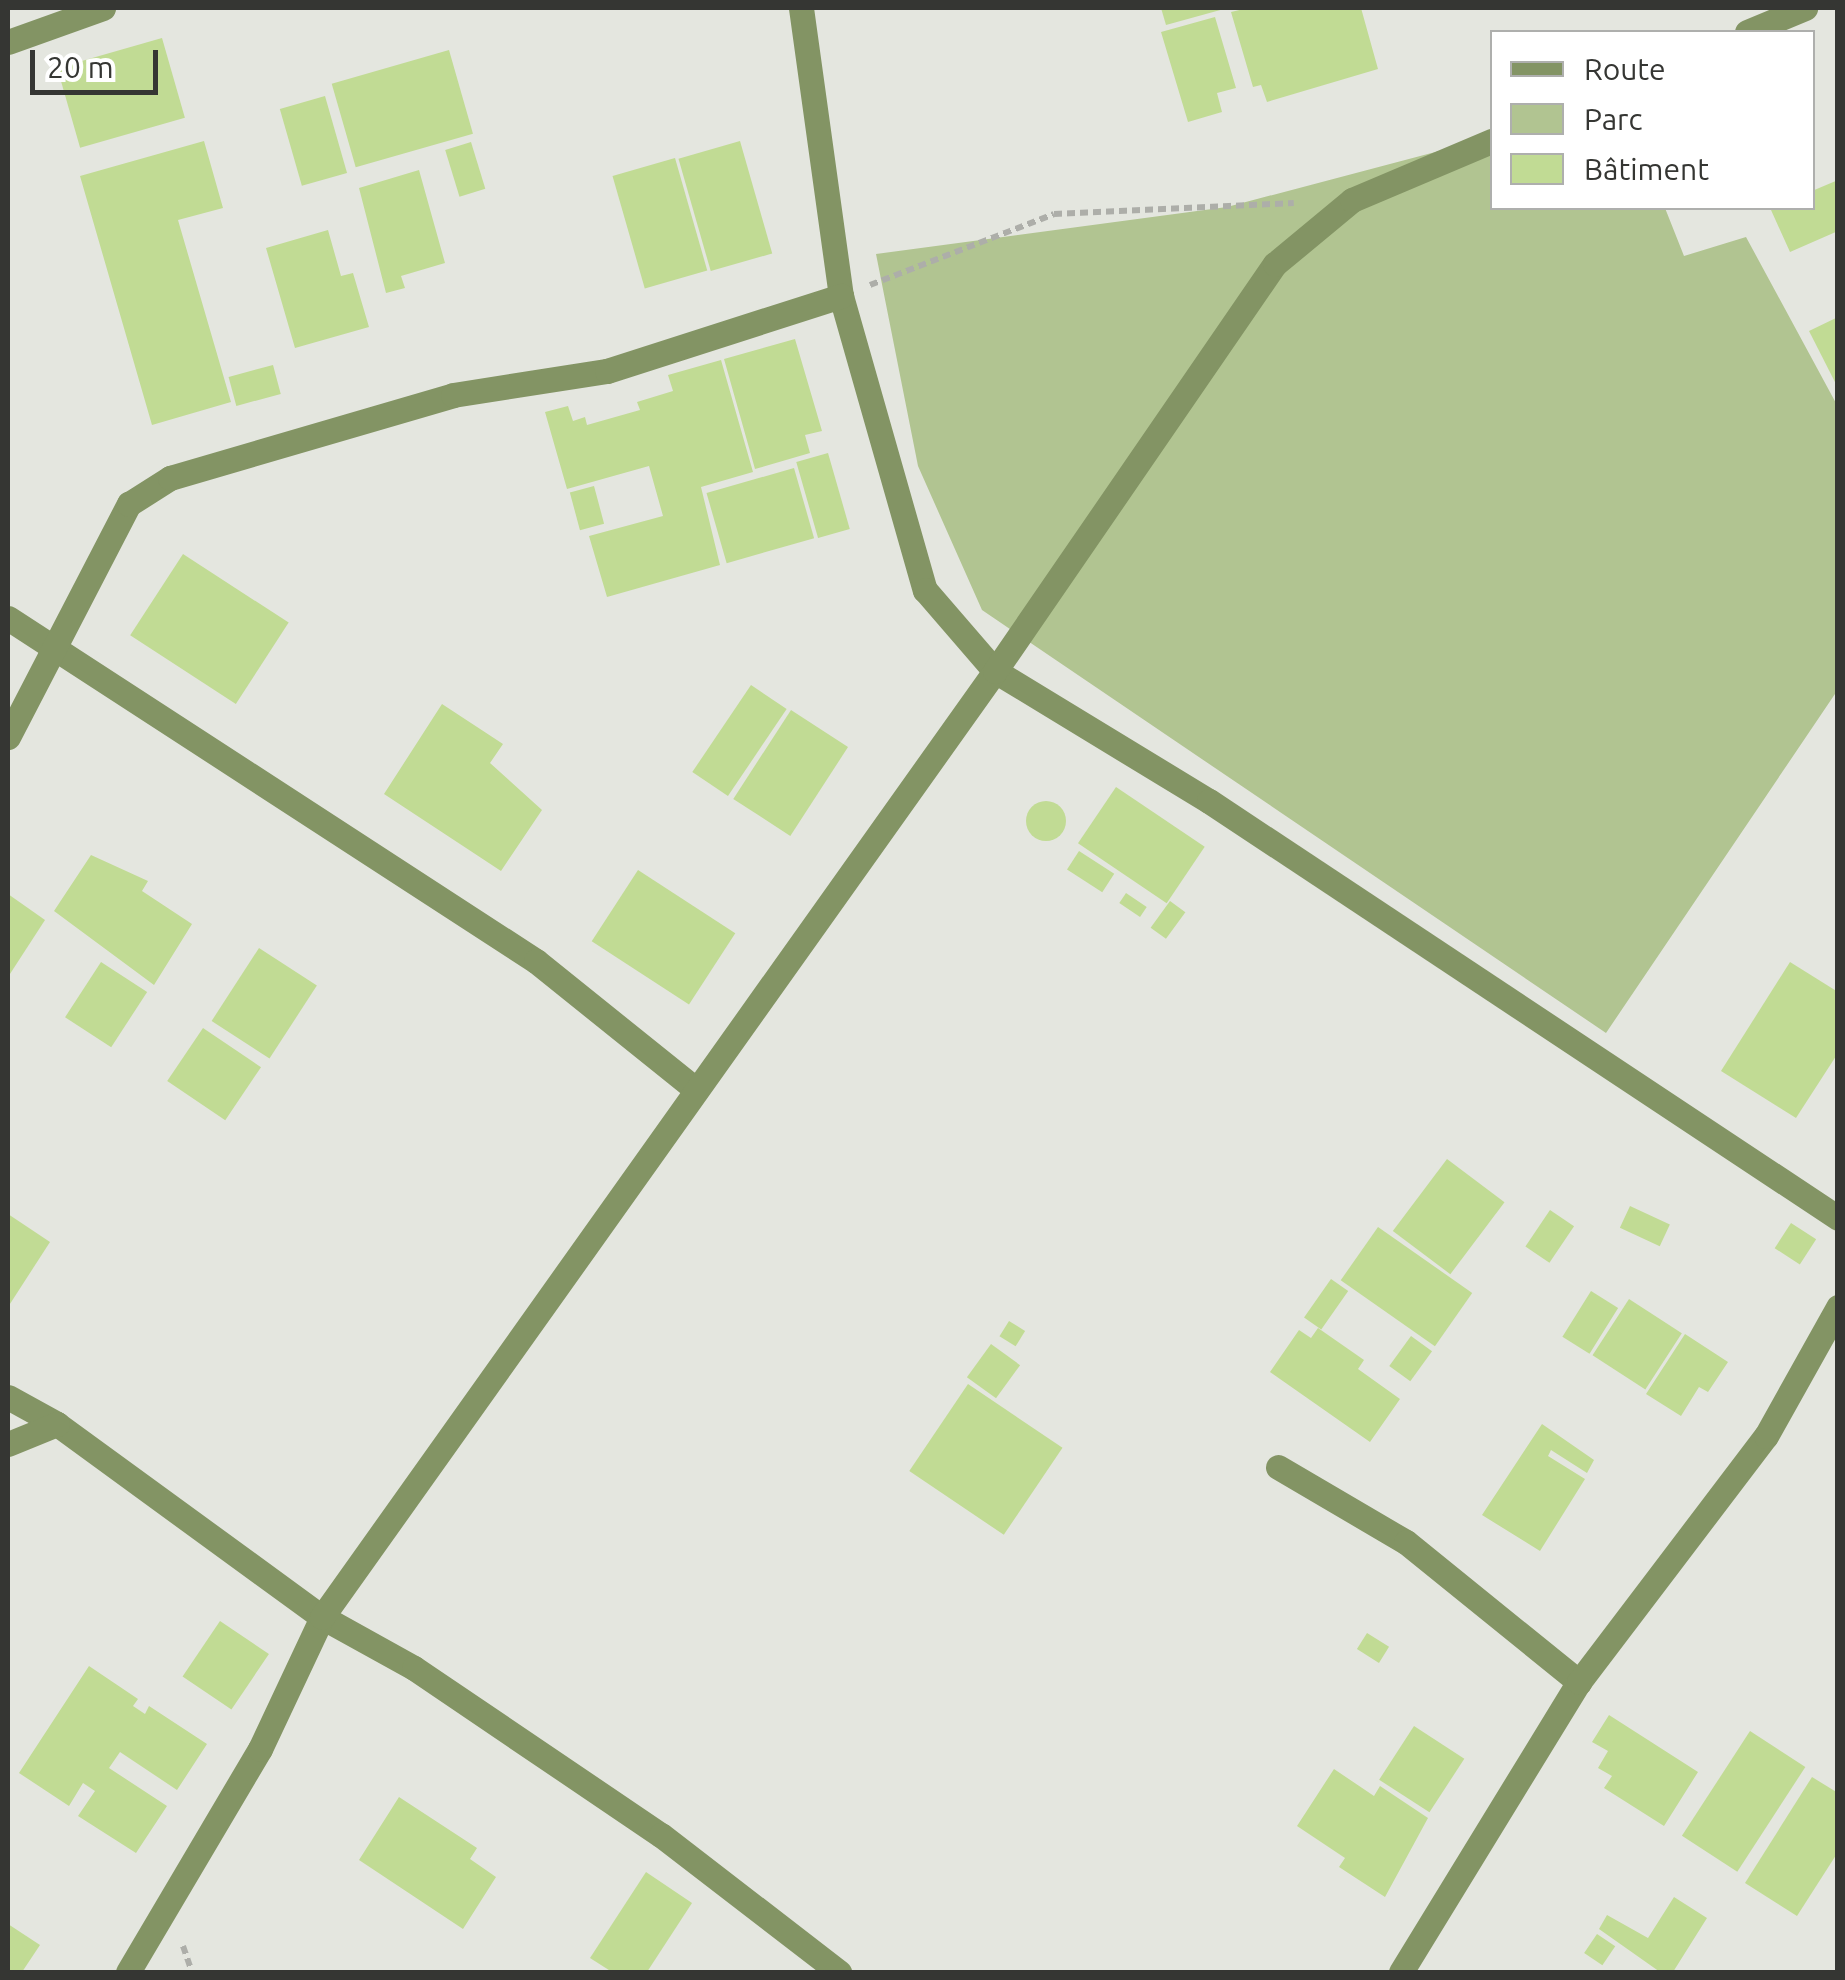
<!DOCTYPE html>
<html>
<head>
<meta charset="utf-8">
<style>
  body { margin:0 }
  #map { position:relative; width:1845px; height:1980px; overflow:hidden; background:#e4e6df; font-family:Ubuntu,sans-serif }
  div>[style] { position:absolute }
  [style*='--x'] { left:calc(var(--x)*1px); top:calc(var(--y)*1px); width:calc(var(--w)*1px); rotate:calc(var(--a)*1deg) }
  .green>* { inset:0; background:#b1c491 }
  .building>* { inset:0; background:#c1db94; transform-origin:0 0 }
  .round { border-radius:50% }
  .path>* { height:6px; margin-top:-3px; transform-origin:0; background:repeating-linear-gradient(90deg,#adaea9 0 8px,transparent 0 13px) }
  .minor>* { height:25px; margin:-12.5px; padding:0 12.5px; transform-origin:12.5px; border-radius:12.5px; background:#839464 }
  span { translate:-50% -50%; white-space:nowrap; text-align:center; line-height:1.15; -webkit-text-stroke:9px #fff; paint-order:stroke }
  .frame { position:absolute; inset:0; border:10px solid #353633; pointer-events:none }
  .legend { position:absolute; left:1490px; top:30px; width:325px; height:180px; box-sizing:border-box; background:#fff; border:2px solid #aeafad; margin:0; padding:12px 18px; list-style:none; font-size:30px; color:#353633 }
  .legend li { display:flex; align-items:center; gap:20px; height:50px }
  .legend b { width:50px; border:2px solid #aeafad }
  .scale { position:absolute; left:30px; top:50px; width:128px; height:45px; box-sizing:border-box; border:5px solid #353633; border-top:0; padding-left:12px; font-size:30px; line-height:35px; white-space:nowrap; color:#353633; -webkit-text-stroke:8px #fff; paint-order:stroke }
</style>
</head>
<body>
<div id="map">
  <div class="green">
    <i style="clip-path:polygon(1492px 137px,1492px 208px,1665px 208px,1684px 256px,1746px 237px,1837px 405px,1837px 691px,1606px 1033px,982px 610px,918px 466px,876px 254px,1227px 207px)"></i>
  </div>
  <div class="building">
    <i style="clip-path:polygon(1161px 8px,1224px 8px,1224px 9px,1166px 25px)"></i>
    <i style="clip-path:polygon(1248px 8px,1361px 8px,1378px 69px,1267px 102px,1261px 85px,1253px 87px,1231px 12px)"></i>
    <i style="clip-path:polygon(1215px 17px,1236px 88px,1217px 93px,1222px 112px,1188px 122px,1161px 32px)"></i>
    <i style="left:162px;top:38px;width:83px;height:109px;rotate:74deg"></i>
    <i style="left:449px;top:50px;width:87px;height:122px;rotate:74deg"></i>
    <i style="left:325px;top:96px;width:80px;height:47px;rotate:74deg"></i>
    <i style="clip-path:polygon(204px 141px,223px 208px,178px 220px,231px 402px,152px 425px,80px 176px)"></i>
    <i style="left:740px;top:141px;width:117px;height:64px;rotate:74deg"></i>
    <i style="left:471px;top:142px;width:49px;height:27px;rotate:73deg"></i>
    <i style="left:675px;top:158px;width:117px;height:65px;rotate:74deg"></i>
    <i style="clip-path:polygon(419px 170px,445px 263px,401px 276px,405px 288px,386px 293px,359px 188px)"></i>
    <i style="clip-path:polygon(1838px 180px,1838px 231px,1790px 252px,1771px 210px,1812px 208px,1812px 191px)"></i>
    <i style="clip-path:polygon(328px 230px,341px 276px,353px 273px,369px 327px,295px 348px,266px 248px)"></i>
    <i style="clip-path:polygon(1838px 317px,1838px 388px,1809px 331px)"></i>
    <i style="clip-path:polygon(795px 339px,822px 431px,805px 435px,810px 453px,755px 469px,724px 359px)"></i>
    <i style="clip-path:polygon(721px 360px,753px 472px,701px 487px,720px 565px,607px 597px,589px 536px,663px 516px,649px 466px,567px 489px,545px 412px,568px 406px,573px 421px,585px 417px,587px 425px,640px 410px,637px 402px,673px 391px,668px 375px)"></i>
    <i style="left:273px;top:365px;width:30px;height:46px;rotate:75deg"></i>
    <i style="left:828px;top:453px;width:79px;height:33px;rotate:74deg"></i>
    <i style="left:794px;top:468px;width:73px;height:91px;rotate:74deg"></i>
    <i style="left:594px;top:486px;width:39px;height:25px;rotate:75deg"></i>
    <i style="left:183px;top:554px;width:126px;height:97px;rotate:33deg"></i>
    <i style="left:751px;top:685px;width:43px;height:105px;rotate:34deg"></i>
    <i style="clip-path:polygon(442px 704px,503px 744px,490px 763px,542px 810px,501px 871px,384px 794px)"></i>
    <i style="left:791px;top:710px;width:68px;height:106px;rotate:33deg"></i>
    <i style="left:1116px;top:787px;width:107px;height:68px;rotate:34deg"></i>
    <i class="round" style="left:1026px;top:801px;width:40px;height:40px"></i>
    <i style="left:1079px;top:851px;width:42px;height:22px;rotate:33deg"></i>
    <i style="clip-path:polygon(91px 855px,148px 881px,142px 891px,192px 924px,154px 985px,54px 911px)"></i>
    <i style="left:638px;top:870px;width:116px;height:85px;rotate:33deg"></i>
    <i style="left:1126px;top:893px;width:25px;height:12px;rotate:34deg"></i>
    <i style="clip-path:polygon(8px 894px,45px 920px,8px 977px)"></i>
    <i style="left:1170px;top:901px;width:19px;height:33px;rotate:36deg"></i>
    <i style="left:259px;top:948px;width:69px;height:87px;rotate:33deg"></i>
    <i style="left:101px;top:962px;width:55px;height:66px;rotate:33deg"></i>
    <i style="clip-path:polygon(1790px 962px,1838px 992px,1838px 1053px,1796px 1118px,1721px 1071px)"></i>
    <i style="left:203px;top:1028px;width:70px;height:64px;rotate:34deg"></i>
    <i style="left:1447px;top:1159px;width:72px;height:90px;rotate:37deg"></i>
    <i style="left:1630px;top:1206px;width:44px;height:24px;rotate:25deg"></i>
    <i style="left:1550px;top:1210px;width:29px;height:44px;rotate:34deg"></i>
    <i style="clip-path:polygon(8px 1214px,50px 1242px,8px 1307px)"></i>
    <i style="left:1791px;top:1223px;width:30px;height:30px;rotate:33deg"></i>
    <i style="left:1378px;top:1227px;width:115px;height:65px;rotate:35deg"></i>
    <i style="left:1331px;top:1279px;width:21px;height:47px;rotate:35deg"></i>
    <i style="left:1591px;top:1291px;width:32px;height:54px;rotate:32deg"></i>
    <i style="left:1629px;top:1299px;width:63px;height:67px;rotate:33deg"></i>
    <i style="left:1009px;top:1321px;width:19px;height:18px;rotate:32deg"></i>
    <i style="clip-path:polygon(1318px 1328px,1364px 1360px,1358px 1369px,1400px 1399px,1370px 1442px,1270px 1372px,1299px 1330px,1311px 1338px)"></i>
    <i style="clip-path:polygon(1685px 1334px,1728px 1362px,1708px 1392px,1699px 1387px,1681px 1416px,1646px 1394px)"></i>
    <i style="left:1411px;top:1336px;width:26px;height:37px;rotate:36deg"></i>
    <i style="left:991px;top:1344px;width:36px;height:41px;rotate:36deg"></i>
    <i style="left:968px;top:1384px;width:114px;height:105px;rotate:34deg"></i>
    <i style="clip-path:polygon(1542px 1424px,1594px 1460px,1587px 1473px,1551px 1450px,1548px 1456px,1585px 1479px,1540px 1551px,1482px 1515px)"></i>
    <i style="left:220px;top:1621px;width:59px;height:67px;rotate:34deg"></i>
    <i style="left:1367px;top:1633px;width:26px;height:19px;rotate:32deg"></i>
    <i style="clip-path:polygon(89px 1666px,138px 1699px,133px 1706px,145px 1714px,149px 1706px,207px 1744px,177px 1790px,120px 1752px,109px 1768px,167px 1806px,136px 1853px,78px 1816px,95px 1791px,83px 1783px,69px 1806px,19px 1773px)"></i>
    <i style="clip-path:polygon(1609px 1715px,1698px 1772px,1664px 1826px,1604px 1788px,1612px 1776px,1598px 1768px,1608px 1751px,1592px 1742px)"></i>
    <i style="left:1414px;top:1726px;width:60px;height:64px;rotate:33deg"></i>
    <i style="left:1750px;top:1731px;width:66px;height:125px;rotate:33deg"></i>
    <i style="clip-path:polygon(1334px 1769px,1374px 1796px,1380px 1786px,1428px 1818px,1385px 1897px,1339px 1867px,1345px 1858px,1297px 1826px)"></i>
    <i style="clip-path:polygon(1812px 1777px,1838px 1793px,1838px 1852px,1797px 1916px,1745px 1883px)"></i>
    <i style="clip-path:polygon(399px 1797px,477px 1848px,470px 1859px,496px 1877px,463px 1929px,359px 1860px)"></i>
    <i style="clip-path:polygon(646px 1872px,692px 1903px,647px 1972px,612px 1972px,590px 1958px)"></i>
    <i style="clip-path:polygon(1674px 1897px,1707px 1918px,1673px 1972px,1660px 1972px,1599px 1929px,1607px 1915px,1648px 1938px)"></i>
    <i style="clip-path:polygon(8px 1924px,40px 1945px,22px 1972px,8px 1972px)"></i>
    <i style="left:1597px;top:1934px;width:22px;height:23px;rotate:34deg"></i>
  </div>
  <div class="path">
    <i style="--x:870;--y:285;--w:197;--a:-21.1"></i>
    <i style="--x:1054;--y:214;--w:240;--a:-2.6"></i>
    <i style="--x:183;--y:1946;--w:28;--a:71"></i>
  </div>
  <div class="minor">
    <i style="--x:801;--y:8;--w:291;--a:82.1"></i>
    <i style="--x:841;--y:296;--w:306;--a:74.1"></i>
    <i style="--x:925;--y:590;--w:107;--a:49.2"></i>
    <i style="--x:995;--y:671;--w:250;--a:31.3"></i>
    <i style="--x:1209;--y:801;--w:755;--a:33.54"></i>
    <i style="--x:1747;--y:32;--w:63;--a:-22.5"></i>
    <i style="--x:8;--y:42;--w:101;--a:-19.7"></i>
    <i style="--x:8;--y:618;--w:630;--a:33.01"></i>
    <i style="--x:536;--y:961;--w:204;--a:38.8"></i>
    <i style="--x:8;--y:737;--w:263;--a:-62.6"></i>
    <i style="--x:129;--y:504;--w:49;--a:-32.4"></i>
    <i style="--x:170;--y:478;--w:295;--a:-16.3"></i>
    <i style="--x:453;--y:395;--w:156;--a:-8.9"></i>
    <i style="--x:607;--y:371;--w:246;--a:-17.8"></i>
    <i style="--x:8;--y:1397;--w:56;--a:28.9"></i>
    <i style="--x:57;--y:1424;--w:328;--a:36.1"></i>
    <i style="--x:322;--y:1617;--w:105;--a:29"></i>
    <i style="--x:414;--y:1668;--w:298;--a:34.1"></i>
    <i style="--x:661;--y:1835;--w:225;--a:37.6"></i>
    <i style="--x:8;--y:1444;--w:53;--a:-22.2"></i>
    <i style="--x:1278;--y:1467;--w:148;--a:30.4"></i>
    <i style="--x:1406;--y:1542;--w:223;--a:39"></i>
    <i style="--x:128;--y:1972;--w:259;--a:-59.4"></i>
    <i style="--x:260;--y:1749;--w:146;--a:-64.8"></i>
    <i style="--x:322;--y:1617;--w:1161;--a:-54.57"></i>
    <i style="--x:995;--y:671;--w:494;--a:-55.5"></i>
    <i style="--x:1275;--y:264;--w:100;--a:-39.7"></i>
    <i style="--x:1352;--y:200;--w:152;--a:-22.9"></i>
    <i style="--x:1401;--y:1972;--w:340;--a:-58.5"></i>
    <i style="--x:1579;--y:1682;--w:309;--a:-52.8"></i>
    <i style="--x:1766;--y:1436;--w:148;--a:-60.8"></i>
  </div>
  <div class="frame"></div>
  <ul class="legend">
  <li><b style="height:12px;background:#839464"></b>Route</li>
  <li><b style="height:28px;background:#b1c491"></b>Parc</li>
  <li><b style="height:28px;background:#c1db94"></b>Bâtiment</li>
  </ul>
  <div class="scale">20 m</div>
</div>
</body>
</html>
